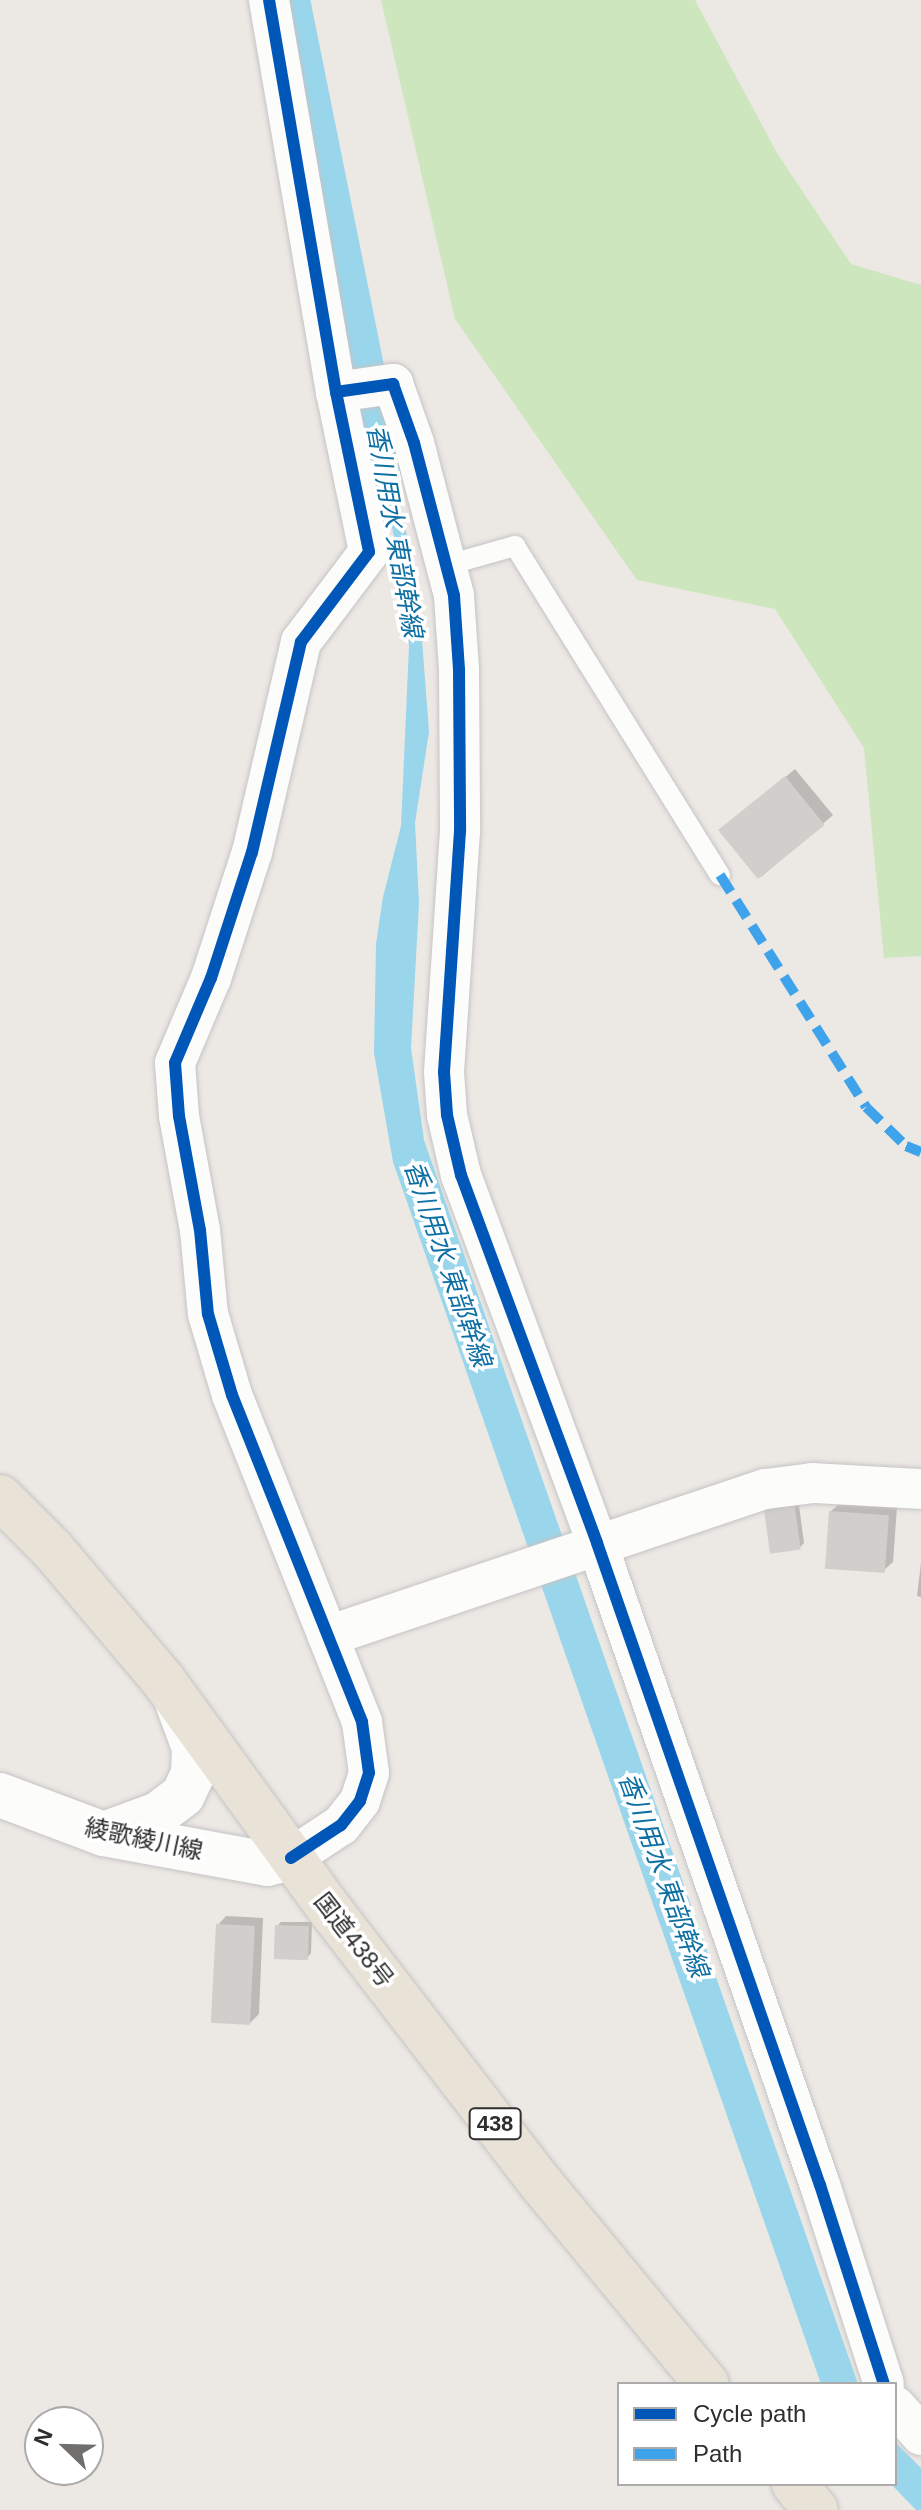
<!DOCTYPE html>
<html>
<head>
<meta charset="utf-8">
<style>
  body { margin:0 }
  #map { position:relative; width:921px; height:2510px; overflow:hidden; background:#ece8e4; font-family:Arial,"Noto Sans JP",sans-serif }
  div>[style] { position:absolute }
  [style*='--x'] { left:calc(var(--x)*1px); top:calc(var(--y)*1px); width:calc(var(--w)*1px); rotate:calc(var(--a)*1deg) }
  .green>* { inset:0; background:#cee6be }
  .water>* { inset:0; background:#99d6ec }
  .shadow>* { inset:0; background:#0003 }
  .canal>* { height:38px; margin:-19px; padding:0 19px; transform-origin:19px; border-radius:19px; background:#99d6ec }
  .building>* { inset:0; background:#d1cecb; transform-origin:0 0 }
  .roads { filter:drop-shadow(0 0 2px #c5c4c5) drop-shadow(0 0 2px #c5c4c5) }
  .service>* { height:20px; margin:-10px; padding:0 10px; transform-origin:10px; border-radius:10px; background:#fcfcfb }
  .minor>* { height:40px; margin:-20px; padding:0 20px; transform-origin:20px; border-radius:20px; background:#fcfcfb }
  .secondary>* { height:44px; margin:-22px; padding:0 22px; transform-origin:22px; border-radius:22px; background:#fcfcfb }
  .trunk>* { height:44px; margin:-22px; padding:0 22px; transform-origin:22px; border-radius:22px; background:#e9e2d6 }
  .quiet>* { height:10px; margin-top:-5px; transform-origin:0; background:repeating-linear-gradient(90deg,#3ea3eb 0 20px,transparent 0 30px) }
  .cycleway>* { height:12px; margin:-6px; padding:0 6px; transform-origin:6px; border-radius:6px; background:#0057b8 }
  span { translate:-50% -50%; white-space:nowrap; text-align:center; line-height:1.15; -webkit-text-stroke:7px #fff; paint-order:stroke }
  .shield-label span { padding:2px 6px; background:#fff; border:2px solid; border-radius:6px; -webkit-text-stroke-width:0 }
  .shield-label { font-size:22px; color:#2e2e2e; font-weight:700 }
  .street-label { font-size:24px; color:#2e2e2e }
  .water-label { font-size:26px; color:#0d6fa3; font-style:italic }
  .legend { position:absolute; left:617px; top:2382px; width:280px; height:104px; box-sizing:border-box; background:#fff; border:2px solid #ababab; margin:0; padding:10px 14px; list-style:none; font-size:24px; color:#2e2e2e }
  .legend li { display:flex; align-items:center; gap:16px; height:40px }
  .legend b { width:40px; border:2px solid #ababab }
  .north { position:absolute; left:24px; top:2406px; width:80px; height:80px; box-sizing:border-box; background:#fff; border:2px solid #ababab; border-radius:50%; rotate:293deg; font-size:22px; font-weight:700; line-height:32px; text-align:center; color:#2e2e2e }
  .north::after { content:''; display:block; margin:auto; width:28px; height:36px; background:#706f6e; clip-path:polygon(50% 0,100% 100%,50% 72%,0 100%) }
</style>
</head>
<body>
<div id="map">
  <div class="green">
    <i style="clip-path:polygon(381px 0,695px 0,777px 153px,851px 264px,921px 285px,921px 956px,884px 958px,864px 748px,775px 609px,637px 580px,455px 319px)"></i>
  </div>
  <div class="water">
    <i style="clip-path:polygon(380px 411px,418px 587px,429px 732px,415px 823px,419px 903px,411px 1048px,424px 1140px,858px 2384px,821px 2384px,393px 1162px,374px 1053px,376px 944px,383px 897px,401px 826px,409px 646px,405px 590px,369px 416px)"></i>
    <i style="clip-path:polygon(895px 2442px,921px 2468px,921px 2510px,916px 2510px,891px 2484px,895px 2484px)"></i>
  </div>
  <div class="shadow">
    <i style="clip-path:polygon(795px 769px,833px 815px,761px 877px,731px 823px)"></i>
    <i style="clip-path:polygon(798px 1498px,804px 1543px,800px 1547px,772px 1551px)"></i>
    <i style="clip-path:polygon(839px 1504px,897px 1507px,893px 1562px,884px 1570px,830px 1512px)"></i>
    <i style="clip-path:polygon(921px 1563px,921px 1597px,917px 1596px)"></i>
    <i style="clip-path:polygon(226px 1916px,263px 1918px,259px 2014px,250px 2023px,218px 1925px)"></i>
    <i style="clip-path:polygon(281px 1922px,312px 1922px,311px 1953px,307px 1958px,277px 1926px)"></i>
  </div>
  <div class="canal">
    <i style="--x:291;--y:0;--w:474;--a:78.6"></i>
  </div>
  <div class="building">
    <i style="left:785px;top:776px;width:63px;height:86px;rotate:51deg"></i>
    <i style="left:794px;top:1501px;width:49px;height:31px;rotate:82deg"></i>
    <i style="left:829px;top:1511px;width:60px;height:58px;rotate:4deg"></i>
    <i style="left:216px;top:1924px;width:39px;height:99px;rotate:3deg"></i>
    <i style="left:275px;top:1925px;width:34px;height:34px;rotate:2deg"></i>
  </div>
  <div class="roads">
    <div class="service">
      <i style="--x:448;--y:565;--w:70;--a:-15.8"></i>
      <i style="--x:515;--y:546;--w:388;--a:58.1"></i>
    </div>
    <div class="minor">
      <i style="--x:269;--y:0;--w:398;--a:80.3"></i>
      <i style="--x:336;--y:392;--w:163;--a:78.3"></i>
      <i style="--x:369;--y:552;--w:113;--a:127.1"></i>
      <i style="--x:301;--y:642;--w:216;--a:103.1"></i>
      <i style="--x:252;--y:852;--w:133;--a:108"></i>
      <i style="--x:211;--y:978;--w:92;--a:113"></i>
      <i style="--x:175;--y:1063;--w:53;--a:85.7"></i>
      <i style="--x:179;--y:1116;--w:116;--a:79.6"></i>
      <i style="--x:200;--y:1230;--w:84;--a:84.6"></i>
      <i style="--x:208;--y:1314;--w:84;--a:73.5"></i>
      <i style="--x:232;--y:1395;--w:352;--a:68.3"></i>
      <i style="--x:362;--y:1722;--w:51;--a:82.2"></i>
      <i style="--x:369;--y:1773;--w:29;--a:108"></i>
      <i style="--x:360;--y:1801;--w:31;--a:128"></i>
      <i style="--x:341;--y:1825;--w:60;--a:146.6"></i>
      <i style="--x:336;--y:392;--w:58;--a:-8"></i>
      <i style="--x:393;--y:384;--w:63;--a:70.4"></i>
      <i style="--x:414;--y:443;--w:158;--a:75.3"></i>
      <i style="--x:454;--y:596;--w:74;--a:86.1"></i>
      <i style="--x:459;--y:670;--w:161;--a:89.6"></i>
      <i style="--x:460;--y:831;--w:242;--a:93.8"></i>
      <i style="--x:444;--y:1072;--w:43;--a:86"></i>
      <i style="--x:447;--y:1115;--w:62;--a:76.9"></i>
      <i style="--x:461;--y:1175;--w:392;--a:69.7"></i>
      <i style="--x:597;--y:1543;--w:680;--a:70.85"></i>
      <i style="--x:820;--y:2185;--w:209;--a:72.2"></i>
      <i style="--x:328;--y:1636;--w:462;--a:-18.6"></i>
      <i style="--x:766;--y:1489;--w:47;--a:-7.3"></i>
      <i style="--x:813;--y:1483;--w:108;--a:3.2"></i>
      <i style="--x:895;--y:2406;--w:39;--a:48"></i>
    </div>
    <div class="secondary">
      <i style="--x:0;--y:1795;--w:111;--a:20.6"></i>
      <i style="--x:104;--y:1834;--w:166;--a:10.4"></i>
      <i style="--x:267;--y:1864;--w:25;--a:-14"></i>
      <i style="--x:104;--y:1834;--w:58;--a:-20.3"></i>
      <i style="--x:158;--y:1814;--w:31;--a:-37"></i>
      <i style="--x:183;--y:1795;--w:23;--a:-65"></i>
      <i style="--x:193;--y:1774;--w:26;--a:-88"></i>
      <i style="--x:194;--y:1748;--w:49;--a:-110.3"></i>
    </div>
    <div class="trunk">
      <i style="--x:0;--y:1497;--w:74;--a:45"></i>
      <i style="--x:52;--y:1549;--w:172;--a:49.7"></i>
      <i style="--x:163;--y:1680;--w:286;--a:54"></i>
      <i style="--x:331;--y:1911;--w:347;--a:52.4"></i>
      <i style="--x:543;--y:2186;--w:257;--a:50.4"></i>
      <i style="--x:794;--y:2484;--w:34;--a:50"></i>
    </div>
  </div>
  <div class="quiet">
    <i style="--x:720;--y:875;--w:274;--a:57.8"></i>
    <i style="--x:866;--y:1107;--w:56;--a:44.3"></i>
    <i style="--x:906;--y:1146;--w:16;--a:22"></i>
  </div>
  <div class="cycleway">
    <i style="--x:269;--y:0;--w:398;--a:80.3"></i>
    <i style="--x:336;--y:392;--w:163;--a:78.3"></i>
    <i style="--x:369;--y:552;--w:113;--a:127.1"></i>
    <i style="--x:301;--y:642;--w:216;--a:103.1"></i>
    <i style="--x:252;--y:852;--w:133;--a:108"></i>
    <i style="--x:211;--y:978;--w:92;--a:113"></i>
    <i style="--x:175;--y:1063;--w:53;--a:85.7"></i>
    <i style="--x:179;--y:1116;--w:116;--a:79.6"></i>
    <i style="--x:200;--y:1230;--w:84;--a:84.6"></i>
    <i style="--x:208;--y:1314;--w:84;--a:73.5"></i>
    <i style="--x:232;--y:1395;--w:352;--a:68.3"></i>
    <i style="--x:362;--y:1722;--w:51;--a:82.2"></i>
    <i style="--x:369;--y:1773;--w:29;--a:108"></i>
    <i style="--x:360;--y:1801;--w:31;--a:128"></i>
    <i style="--x:341;--y:1825;--w:60;--a:146.6"></i>
    <i style="--x:336;--y:392;--w:58;--a:-8"></i>
    <i style="--x:393;--y:384;--w:63;--a:70.4"></i>
    <i style="--x:414;--y:443;--w:158;--a:75.3"></i>
    <i style="--x:454;--y:596;--w:74;--a:86.1"></i>
    <i style="--x:459;--y:670;--w:161;--a:89.6"></i>
    <i style="--x:460;--y:831;--w:242;--a:93.8"></i>
    <i style="--x:444;--y:1072;--w:43;--a:86"></i>
    <i style="--x:447;--y:1115;--w:62;--a:76.9"></i>
    <i style="--x:461;--y:1175;--w:392;--a:69.7"></i>
    <i style="--x:597;--y:1543;--w:680;--a:70.85"></i>
    <i style="--x:820;--y:2185;--w:209;--a:72.2"></i>
  </div>
  <div class="shield-label">
    <span style="left:495px;top:2124px">438</span>
  </div>
  <div class="street-label">
    <span style="left:144px;top:1839px;rotate:12deg">綾歌綾川線</span>
    <span style="left:354px;top:1940px;rotate:52deg">国道438号</span>
  </div>
  <div class="water-label">
    <span style="left:394px;top:531px;rotate:80deg">香川用水 東部幹線</span>
    <span style="left:447px;top:1264px;rotate:71deg">香川用水 東部幹線</span>
    <span style="left:663px;top:1875px;rotate:70deg">香川用水 東部幹線</span>
  </div>
  <ul class="legend">
  <li><b style="height:10px;background:#0057b8"></b>Cycle path</li>
  <li><b style="height:10px;background:#3ea3eb"></b>Path</li>
  </ul>
  <div class="north">N</div>
</div>
</body>
</html>
